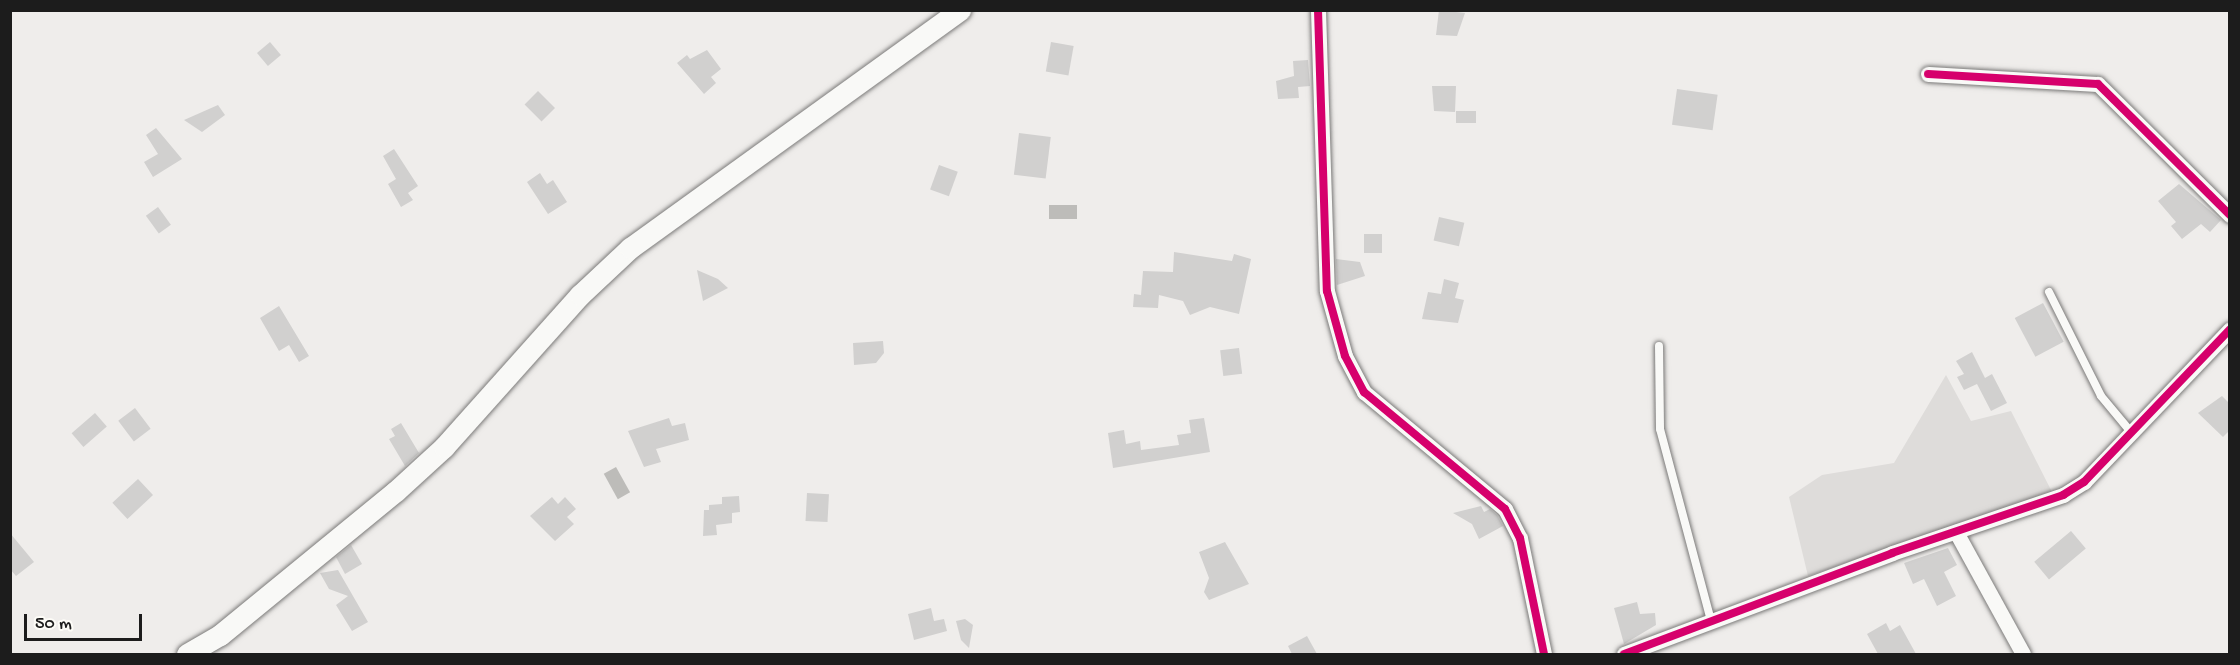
<!DOCTYPE html>
<html>
<head>
<meta charset="utf-8">
<style>
  body { margin:0 }
  #map { position:relative; width:2240px; height:665px; overflow:hidden; background:#efedeb; font-family:"Gochi Hand",sans-serif }
  div>[style] { position:absolute }
  [style*='--x'] { left:calc(var(--x)*1px); top:calc(var(--y)*1px); width:calc(var(--w)*1px); rotate:calc(var(--a)*1deg) }
  .green>* { inset:0; background:#dedcda }
  .water>* { inset:0; background:#bdbcb9; transform-origin:0 0 }
  .building>* { inset:0; background:#d1d0cf; transform-origin:0 0 }
  .roads { filter:drop-shadow(0 0 2px #7b7a79) drop-shadow(0 0 2px #7b7a79) }
  .service>* { height:8px; margin:-4px; padding:0 4px; transform-origin:4px; border-radius:4px; background:#f9f9f7 }
  .minor>* { height:15px; margin:-7.5px; padding:0 7.5px; transform-origin:7.5px; border-radius:7.5px; background:#f9f9f7 }
  .secondary>* { height:21px; margin:-10.5px; padding:0 10.5px; transform-origin:10.5px; border-radius:10.5px; background:#f9f9f7 }
  .cycleway>* { height:8px; margin:-4px; padding:0 4px; transform-origin:4px; border-radius:4px; background:#d6006c }
  span { translate:-50% -50%; white-space:nowrap; text-align:center; line-height:1.15; -webkit-text-stroke:6px #fdfcf7; paint-order:stroke }
  .frame { position:absolute; inset:0; border:12px solid #1c1c1c; pointer-events:none }
  .scale { position:absolute; left:24px; top:614px; width:118px; height:27px; box-sizing:border-box; border:3px solid #1c1c1c; border-top:0; padding-left:8px; font-size:18px; line-height:21px; white-space:nowrap; color:#1c1c1c; -webkit-text-stroke:4px #fdfcf7; paint-order:stroke }
</style>
</head>
<body>
<div id="map">
  <div class="green">
    <i style="clip-path:polygon(1946px 375px,1971px 421px,2011px 411px,2052px 492px,1808px 576px,1789px 497px,1822px 475px,1894px 463px)"></i>
  </div>
  <div class="water">
    <i style="left:1049px;top:205px;width:28px;height:14px"></i>
    <i style="left:616px;top:467px;width:29px;height:14px;rotate:61deg"></i>
  </div>
  <div class="building">
    <i style="clip-path:polygon(1439px 10px,1465px 13px,1457px 36px,1436px 35px)"></i>
    <i style="left:270px;top:42px;width:17px;height:17px;rotate:50deg"></i>
    <i style="left:1051px;top:42px;width:23px;height:30px;rotate:10deg"></i>
    <i style="clip-path:polygon(707px 50px,721px 69px,711px 77px,716px 83px,704px 94px,677px 63px,687px 55px,690px 59px)"></i>
    <i style="clip-path:polygon(1308px 60px,1310px 86px,1298px 87px,1299px 98px,1278px 99px,1276px 81px,1294px 76px,1293px 61px)"></i>
    <i style="clip-path:polygon(1432px 86px,1456px 86px,1455px 112px,1434px 111px)"></i>
    <i style="left:1677px;top:89px;width:41px;height:36px;rotate:8deg"></i>
    <i style="left:538px;top:91px;width:24px;height:19px;rotate:45deg"></i>
    <i style="clip-path:polygon(218px 105px,225px 115px,202px 132px,184px 120px)"></i>
    <i style="left:1456px;top:111px;width:20px;height:12px"></i>
    <i style="clip-path:polygon(156px 128px,182px 159px,153px 177px,144px 162px,158px 154px,146px 135px)"></i>
    <i style="left:1019px;top:133px;width:32px;height:42px;rotate:7deg"></i>
    <i style="clip-path:polygon(394px 149px,418px 186px,408px 193px,413px 200px,401px 207px,388px 184px,396px 179px,383px 156px)"></i>
    <i style="left:939px;top:165px;width:20px;height:26px;rotate:20deg"></i>
    <i style="clip-path:polygon(540px 173px,547px 184px,553px 180px,567px 202px,548px 214px,527px 182px)"></i>
    <i style="clip-path:polygon(2179px 184px,2221px 220px,2210px 232px,2201px 224px,2182px 239px,2171px 226px,2176px 222px,2158px 201px)"></i>
    <i style="left:158px;top:207px;width:22px;height:15px;rotate:54deg"></i>
    <i style="left:1439px;top:217px;width:26px;height:24px;rotate:13deg"></i>
    <i style="left:1364px;top:234px;width:18px;height:19px"></i>
    <i style="clip-path:polygon(1174px 252px,1232px 261px,1234px 254px,1251px 259px,1239px 314px,1210px 307px,1190px 315px,1183px 301px,1159px 295px,1158px 308px,1133px 307px,1134px 294px,1141px 295px,1143px 271px,1173px 272px)"></i>
    <i style="clip-path:polygon(1336px 259px,1360px 262px,1365px 276px,1337px 285px)"></i>
    <i style="clip-path:polygon(697px 270px,718px 279px,728px 288px,703px 301px)"></i>
    <i style="clip-path:polygon(1444px 279px,1459px 283px,1455px 298px,1464px 300px,1458px 323px,1422px 319px,1428px 292px,1441px 294px)"></i>
    <i style="left:2043px;top:303px;width:44px;height:32px;rotate:62deg"></i>
    <i style="clip-path:polygon(279px 306px,309px 356px,299px 362px,289px 345px,279px 351px,260px 318px)"></i>
    <i style="clip-path:polygon(883px 341px,884px 353px,876px 363px,854px 365px,853px 343px)"></i>
    <i style="left:1239px;top:348px;width:26px;height:19px;rotate:83deg"></i>
    <i style="clip-path:polygon(1972px 352px,1985px 378px,1992px 374px,2007px 403px,1991px 411px,1977px 384px,1964px 390px,1957px 377px,1964px 374px,1956px 361px)"></i>
    <i style="clip-path:polygon(2222px 396px,2229px 403px,2229px 431px,2223px 437px,2198px 413px)"></i>
    <i style="left:135px;top:408px;width:26px;height:21px;rotate:53deg"></i>
    <i style="left:95px;top:413px;width:18px;height:31px;rotate:49deg"></i>
    <i style="clip-path:polygon(669px 418px,672px 426px,685px 423px,689px 440px,656px 449px,661px 462px,644px 467px,628px 431px)"></i>
    <i style="clip-path:polygon(1204px 418px,1210px 452px,1113px 468px,1108px 433px,1124px 430px,1126px 444px,1140px 441px,1141px 450px,1179px 445px,1177px 435px,1191px 433px,1189px 420px)"></i>
    <i style="clip-path:polygon(401px 423px,419px 453px,405px 466px,389px 439px,395px 436px,391px 429px)"></i>
    <i style="left:138px;top:479px;width:22px;height:35px;rotate:47deg"></i>
    <i style="left:807px;top:493px;width:22px;height:28px;rotate:3deg"></i>
    <i style="clip-path:polygon(739px 496px,740px 512px,732px 513px,732px 523px,716px 525px,717px 535px,703px 536px,704px 510px,709px 510px,709px 505px,722px 504px,722px 497px)"></i>
    <i style="clip-path:polygon(552px 497px,558px 504px,565px 497px,576px 509px,567px 517px,574px 524px,555px 541px,530px 516px)"></i>
    <i style="clip-path:polygon(1481px 506px,1484px 512px,1490px 509px,1497px 515px,1503px 526px,1479px 539px,1472px 524px,1453px 513px)"></i>
    <i style="left:2071px;top:531px;width:23px;height:48px;rotate:50deg"></i>
    <i style="clip-path:polygon(10px 533px,34px 562px,16px 576px,10px 569px)"></i>
    <i style="clip-path:polygon(1225px 542px,1249px 584px,1209px 600px,1204px 592px,1209px 578px,1199px 552px)"></i>
    <i style="clip-path:polygon(351px 545px,362px 564px,345px 574px,336px 557px)"></i>
    <i style="clip-path:polygon(1948px 548px,1957px 565px,1944px 572px,1956px 596px,1937px 606px,1924px 579px,1913px 584px,1904px 563px)"></i>
    <i style="clip-path:polygon(338px 570px,368px 622px,352px 631px,336px 605px,348px 596px,329px 589px,320px 573px)"></i>
    <i style="clip-path:polygon(1637px 602px,1640px 614px,1655px 613px,1656px 625px,1624px 644px,1614px 608px)"></i>
    <i style="clip-path:polygon(931px 608px,934px 621px,944px 619px,947px 631px,914px 640px,908px 614px)"></i>
    <i style="clip-path:polygon(965px 619px,973px 625px,969px 648px,961px 640px,956px 621px)"></i>
    <i style="clip-path:polygon(1886px 623px,1890px 631px,1900px 625px,1916px 654px,1878px 654px,1867px 634px)"></i>
    <i style="clip-path:polygon(1307px 636px,1317px 654px,1292px 654px,1288px 646px)"></i>
  </div>
  <div class="roads">
    <div class="service">
      <i style="--x:2049;--y:292;--w:116;--a:63.4"></i>
      <i style="--x:2101;--y:396;--w:47;--a:50.2"></i>
      <i style="--x:1659;--y:346;--w:83;--a:89.3"></i>
      <i style="--x:1660;--y:429;--w:199;--a:75.1"></i>
    </div>
    <div class="minor">
      <i style="--x:1318;--y:10;--w:281;--a:88.2"></i>
      <i style="--x:1327;--y:291;--w:67;--a:74.5"></i>
      <i style="--x:1345;--y:356;--w:41;--a:62.2"></i>
      <i style="--x:1364;--y:392;--w:183;--a:39.7"></i>
      <i style="--x:1505;--y:509;--w:33;--a:63"></i>
      <i style="--x:1520;--y:538;--w:118;--a:78.3"></i>
      <i style="--x:1928;--y:74;--w:170;--a:3.4"></i>
      <i style="--x:2098;--y:84;--w:186;--a:44.8"></i>
      <i style="--x:1956;--y:532;--w:139;--a:61.2"></i>
      <i style="--x:1624;--y:654;--w:286;--a:-20.6"></i>
      <i style="--x:1892;--y:553;--w:181;--a:-18.7"></i>
      <i style="--x:2063;--y:495;--w:25;--a:-32"></i>
      <i style="--x:2084;--y:482;--w:211;--a:-46.3"></i>
    </div>
    <div class="secondary">
      <i style="--x:187;--y:654;--w:38;--a:-30"></i>
      <i style="--x:220;--y:635;--w:227;--a:-39.3"></i>
      <i style="--x:396;--y:491;--w:65;--a:-42.5"></i>
      <i style="--x:444;--y:447;--w:204;--a:-48.2"></i>
      <i style="--x:580;--y:295;--w:69;--a:-43.2"></i>
      <i style="--x:630;--y:248;--w:407;--a:-35.8"></i>
    </div>
  </div>
  <div class="cycleway">
    <i style="--x:1318;--y:10;--w:281;--a:88.2"></i>
    <i style="--x:1327;--y:291;--w:67;--a:74.5"></i>
    <i style="--x:1345;--y:356;--w:41;--a:62.2"></i>
    <i style="--x:1364;--y:392;--w:183;--a:39.7"></i>
    <i style="--x:1505;--y:509;--w:33;--a:63"></i>
    <i style="--x:1520;--y:538;--w:118;--a:78.3"></i>
    <i style="--x:1928;--y:74;--w:170;--a:3.4"></i>
    <i style="--x:2098;--y:84;--w:186;--a:44.8"></i>
    <i style="--x:1624;--y:654;--w:286;--a:-20.6"></i>
    <i style="--x:1892;--y:553;--w:181;--a:-18.7"></i>
    <i style="--x:2063;--y:495;--w:25;--a:-32"></i>
    <i style="--x:2084;--y:482;--w:211;--a:-46.3"></i>
  </div>
  <div class="frame"></div>
  <div class="scale">50 m</div>
</div>
</body>
</html>
